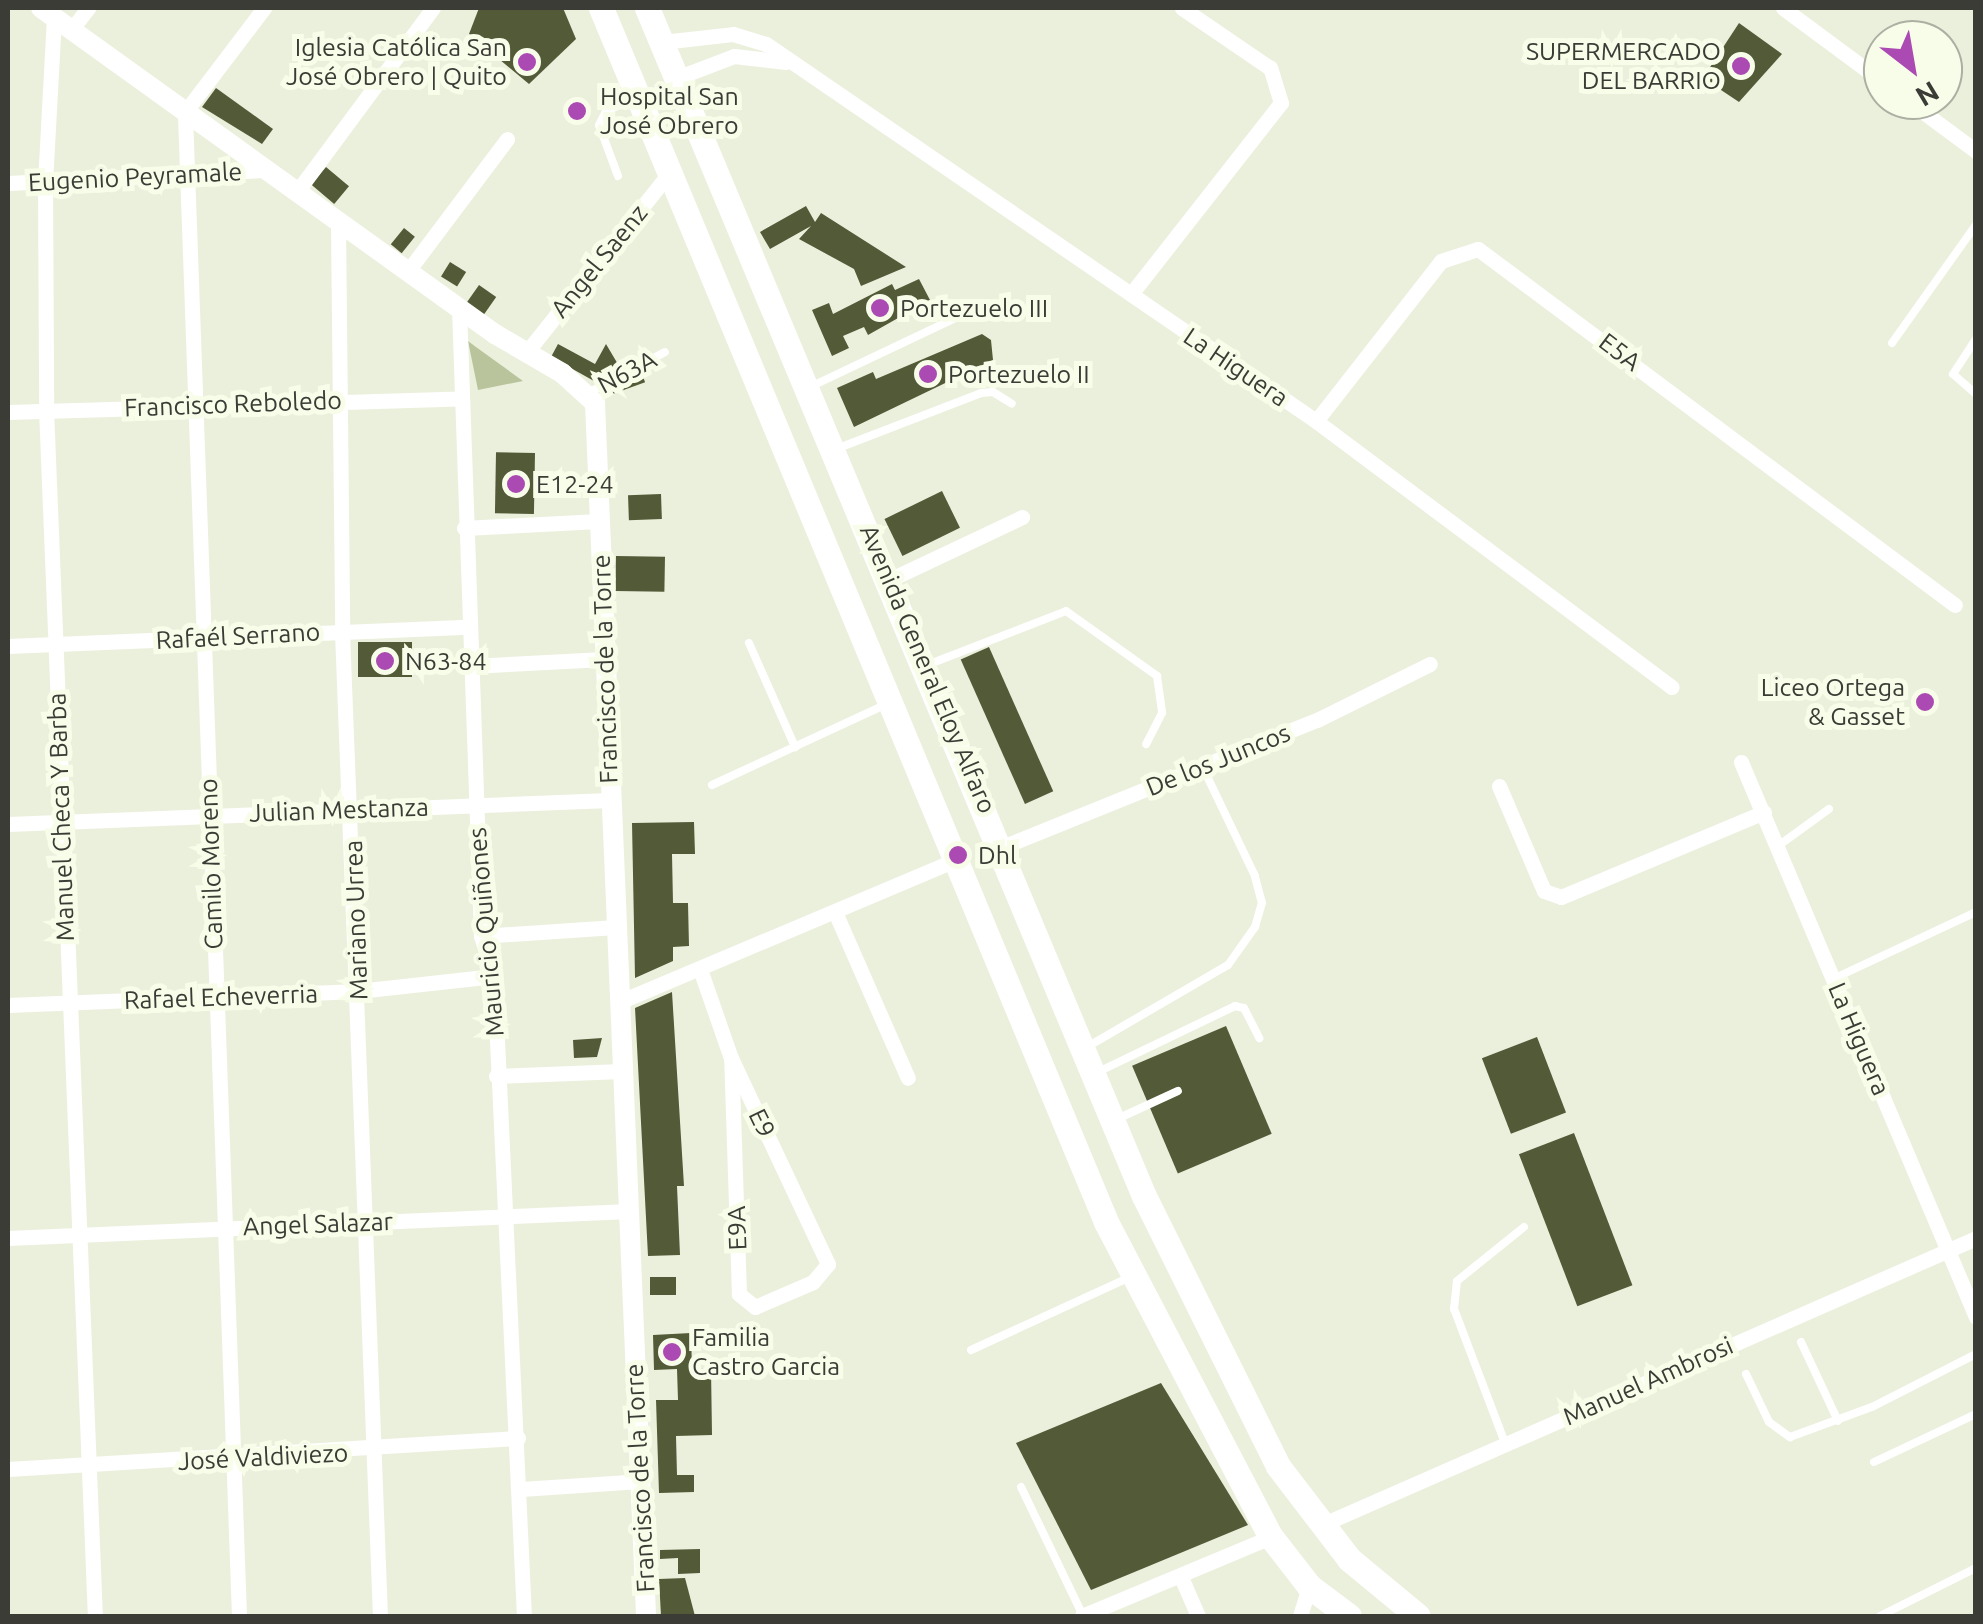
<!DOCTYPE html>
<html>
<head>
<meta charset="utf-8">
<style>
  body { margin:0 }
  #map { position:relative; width:1983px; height:1624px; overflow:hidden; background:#ebf0dd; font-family:Ubuntu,sans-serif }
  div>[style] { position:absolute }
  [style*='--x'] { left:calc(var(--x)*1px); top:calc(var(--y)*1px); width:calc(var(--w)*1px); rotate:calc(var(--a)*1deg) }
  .green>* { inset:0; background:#b9c49c }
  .building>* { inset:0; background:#525a37; transform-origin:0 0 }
  .service>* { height:8px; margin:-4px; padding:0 4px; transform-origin:4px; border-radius:4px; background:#fff }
  .minor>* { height:15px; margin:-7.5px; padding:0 7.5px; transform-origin:7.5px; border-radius:7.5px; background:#fff }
  .tertiary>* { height:20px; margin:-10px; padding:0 10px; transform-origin:10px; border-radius:10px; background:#fff }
  .primary>* { height:25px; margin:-12.5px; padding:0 12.5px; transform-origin:12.5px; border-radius:12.5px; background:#fff }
  .dots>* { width:28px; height:28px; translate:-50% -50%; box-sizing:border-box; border:5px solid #f8fdea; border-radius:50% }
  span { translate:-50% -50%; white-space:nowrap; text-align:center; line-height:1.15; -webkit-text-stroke:10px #f8fdea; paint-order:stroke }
  .poi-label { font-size:25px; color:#3a3c35 }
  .right { translate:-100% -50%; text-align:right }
  .left { translate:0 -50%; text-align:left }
  .street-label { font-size:25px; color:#3a3c35 }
  .frame { position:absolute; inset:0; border:10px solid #3a3c35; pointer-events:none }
  .north { position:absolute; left:1863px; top:20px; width:100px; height:100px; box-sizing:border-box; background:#f8fdea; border:2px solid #acb0a2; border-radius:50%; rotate:149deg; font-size:28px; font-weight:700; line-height:40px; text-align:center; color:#3a3c35 }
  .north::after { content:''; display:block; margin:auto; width:35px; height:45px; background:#aa4ab2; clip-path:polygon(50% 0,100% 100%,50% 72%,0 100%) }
</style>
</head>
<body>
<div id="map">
  <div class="green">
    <i style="clip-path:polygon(468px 341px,476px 347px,523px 381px,478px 390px)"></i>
  </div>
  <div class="building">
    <i style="clip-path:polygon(479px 8px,563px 8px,576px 39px,529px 84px,469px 34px)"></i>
    <i style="clip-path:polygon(1739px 23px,1782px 54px,1739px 102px,1703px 78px)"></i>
    <i style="clip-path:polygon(216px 88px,273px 129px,262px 144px,202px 107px)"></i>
    <i style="left:326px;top:167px;width:30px;height:23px;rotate:40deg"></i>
    <i style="clip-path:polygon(806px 206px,815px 222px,821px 213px,906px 267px,861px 286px,854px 269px,799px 239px,811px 226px,770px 249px,760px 232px)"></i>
    <i style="left:404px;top:228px;width:14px;height:21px;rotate:39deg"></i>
    <i style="left:450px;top:262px;width:19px;height:17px;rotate:32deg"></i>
    <i style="clip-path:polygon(919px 279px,930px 300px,868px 335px,864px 327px,843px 336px,849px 348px,832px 356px,812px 310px,829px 303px,833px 314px,892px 284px,895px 290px)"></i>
    <i style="left:479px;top:285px;width:21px;height:22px;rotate:35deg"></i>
    <i style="clip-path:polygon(982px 334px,991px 340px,993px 360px,854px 427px,837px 388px,873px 372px,876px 379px)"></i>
    <i style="clip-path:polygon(558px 344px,595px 364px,606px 344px,619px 366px,594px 381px,551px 357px)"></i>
    <i style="left:641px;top:371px;width:12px;height:39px;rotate:70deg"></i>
    <i style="left:535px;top:453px;width:61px;height:39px;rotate:91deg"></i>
    <i style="left:942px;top:491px;width:41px;height:64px;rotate:64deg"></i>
    <i style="left:661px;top:494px;width:25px;height:33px;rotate:88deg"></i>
    <i style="left:616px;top:556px;width:49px;height:35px;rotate:1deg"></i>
    <i style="left:412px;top:642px;width:35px;height:54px;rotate:90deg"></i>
    <i style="left:989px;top:647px;width:158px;height:31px;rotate:66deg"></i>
    <i style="clip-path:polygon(694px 822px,695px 854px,672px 854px,673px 903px,688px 903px,689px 946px,673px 947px,673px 961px,635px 978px,632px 823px)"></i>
    <i style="clip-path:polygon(672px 992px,684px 1186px,677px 1186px,680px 1255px,648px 1256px,635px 1008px)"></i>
    <i style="left:1226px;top:1026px;width:117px;height:102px;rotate:67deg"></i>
    <i style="left:1537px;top:1037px;width:81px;height:59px;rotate:69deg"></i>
    <i style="clip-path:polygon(602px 1038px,597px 1057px,574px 1058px,573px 1040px)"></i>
    <i style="left:1574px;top:1133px;width:163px;height:59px;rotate:69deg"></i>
    <i style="left:650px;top:1277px;width:26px;height:18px"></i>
    <i style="clip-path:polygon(691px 1333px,692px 1369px,711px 1368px,712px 1435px,676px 1436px,677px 1475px,694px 1475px,694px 1492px,659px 1493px,656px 1400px,678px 1400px,677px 1369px,654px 1370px,653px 1335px)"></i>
    <i style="clip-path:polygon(1161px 1383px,1248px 1525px,1091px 1590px,1016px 1443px)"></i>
    <i style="clip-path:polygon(700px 1549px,700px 1573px,678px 1574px,678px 1558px,660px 1559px,660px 1550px)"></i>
    <i style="clip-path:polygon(685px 1578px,695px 1616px,661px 1616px,659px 1579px)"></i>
  </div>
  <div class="service">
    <i style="--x:618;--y:176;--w:54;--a:-110.4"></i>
    <i style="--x:599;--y:125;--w:16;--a:-63"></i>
    <i style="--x:606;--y:111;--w:30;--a:-24"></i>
    <i style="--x:1976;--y:339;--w:42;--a:123.3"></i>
    <i style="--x:1953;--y:374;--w:30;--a:41"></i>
    <i style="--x:1892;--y:343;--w:145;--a:-54.6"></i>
    <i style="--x:810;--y:387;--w:170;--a:-25.4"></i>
    <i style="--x:588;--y:393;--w:87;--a:-28"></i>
    <i style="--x:836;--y:449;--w:155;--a:-21.1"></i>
    <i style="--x:981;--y:393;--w:12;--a:-5"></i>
    <i style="--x:993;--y:392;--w:22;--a:32"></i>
    <i style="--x:749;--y:643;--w:114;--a:66.1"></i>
    <i style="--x:927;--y:665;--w:149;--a:-21.2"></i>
    <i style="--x:1066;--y:611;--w:112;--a:35.5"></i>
    <i style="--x:1157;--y:676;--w:37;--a:82"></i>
    <i style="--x:1162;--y:713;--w:35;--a:117"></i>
    <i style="--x:712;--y:785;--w:190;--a:-24.9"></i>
    <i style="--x:1778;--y:846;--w:63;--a:-36"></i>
    <i style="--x:1835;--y:978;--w:156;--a:-25.1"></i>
    <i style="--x:1087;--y:1047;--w:163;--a:-30.2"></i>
    <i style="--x:1228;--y:965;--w:47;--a:-54.6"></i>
    <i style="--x:1255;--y:927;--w:25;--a:-74"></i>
    <i style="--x:1262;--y:903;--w:28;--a:-105"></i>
    <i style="--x:1255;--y:876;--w:122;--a:-115.7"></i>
    <i style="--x:1098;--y:1072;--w:152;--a:-25.7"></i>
    <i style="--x:1235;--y:1006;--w:9;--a:13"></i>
    <i style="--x:1244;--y:1008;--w:34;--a:63"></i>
    <i style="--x:1117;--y:1119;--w:67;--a:-24.7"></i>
    <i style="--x:1801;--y:1342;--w:87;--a:64.9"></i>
    <i style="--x:971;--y:1350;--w:173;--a:-24.6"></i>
    <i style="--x:1746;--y:1374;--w:53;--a:64.4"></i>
    <i style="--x:1769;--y:1422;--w:26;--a:36"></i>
    <i style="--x:1790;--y:1437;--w:87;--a:-20.1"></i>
    <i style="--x:1872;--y:1407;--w:117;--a:-27"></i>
    <i style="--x:1505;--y:1443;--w:143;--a:-110.8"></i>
    <i style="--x:1454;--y:1309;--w:28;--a:-84"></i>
    <i style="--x:1457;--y:1281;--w:86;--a:-38.9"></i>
    <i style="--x:1874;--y:1462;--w:113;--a:-25.2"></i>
    <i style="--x:1021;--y:1487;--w:143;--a:64.3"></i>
    <i style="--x:1880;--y:1616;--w:107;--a:-26.6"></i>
  </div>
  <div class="minor">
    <i style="--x:1783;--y:8;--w:124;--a:36.5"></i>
    <i style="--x:54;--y:17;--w:164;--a:93.1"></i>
    <i style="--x:45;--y:181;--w:228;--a:89.7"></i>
    <i style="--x:46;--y:409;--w:1208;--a:87.68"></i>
    <i style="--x:71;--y:30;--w:28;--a:-52"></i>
    <i style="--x:662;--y:42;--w:71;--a:-6.4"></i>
    <i style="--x:733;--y:34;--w:34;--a:17"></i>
    <i style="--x:766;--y:44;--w:667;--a:34.43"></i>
    <i style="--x:1316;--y:421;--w:444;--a:36.8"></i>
    <i style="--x:679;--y:77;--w:59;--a:-20.9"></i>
    <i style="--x:734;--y:56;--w:52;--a:6.6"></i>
    <i style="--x:1907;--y:100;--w:86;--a:36.5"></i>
    <i style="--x:8;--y:183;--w:255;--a:-2.9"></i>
    <i style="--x:296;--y:193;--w:230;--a:-53.5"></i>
    <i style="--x:338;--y:224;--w:408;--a:89.4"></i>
    <i style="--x:342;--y:632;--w:985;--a:87.79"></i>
    <i style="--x:408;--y:271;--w:165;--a:-53.1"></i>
    <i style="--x:1131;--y:294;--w:243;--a:-51.9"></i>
    <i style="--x:1281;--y:103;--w:37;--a:-107"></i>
    <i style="--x:1270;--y:68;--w:107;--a:-145.7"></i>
    <i style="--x:459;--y:308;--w:628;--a:87.99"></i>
    <i style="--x:481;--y:936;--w:42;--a:72"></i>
    <i style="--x:494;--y:976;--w:641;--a:87.32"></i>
    <i style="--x:526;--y:353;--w:236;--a:-51.5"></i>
    <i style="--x:8;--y:412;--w:451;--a:-1.7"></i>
    <i style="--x:1316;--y:421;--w:203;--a:-52"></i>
    <i style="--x:1441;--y:261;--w:39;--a:-18"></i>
    <i style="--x:1478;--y:249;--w:595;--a:36.74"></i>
    <i style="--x:464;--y:528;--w:135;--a:-3"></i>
    <i style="--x:891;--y:579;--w:145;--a:-25.3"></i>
    <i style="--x:8;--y:646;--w:460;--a:-2.4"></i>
    <i style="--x:470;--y:666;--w:134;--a:-3"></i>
    <i style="--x:1741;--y:762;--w:603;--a:67.05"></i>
    <i style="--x:1499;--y:786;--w:114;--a:66.8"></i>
    <i style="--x:1544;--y:891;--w:18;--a:19"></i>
    <i style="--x:1561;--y:897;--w:220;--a:-22.7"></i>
    <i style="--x:8;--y:824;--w:602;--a:-2.28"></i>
    <i style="--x:1002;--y:847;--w:340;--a:-22"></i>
    <i style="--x:1317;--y:720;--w:126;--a:-26.4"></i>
    <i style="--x:835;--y:912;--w:181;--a:66.3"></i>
    <i style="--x:481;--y:936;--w:135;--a:-3.8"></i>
    <i style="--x:701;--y:972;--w:91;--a:70.8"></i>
    <i style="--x:731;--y:1058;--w:228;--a:64.8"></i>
    <i style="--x:828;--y:1264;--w:23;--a:130"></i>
    <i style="--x:813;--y:1282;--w:63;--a:156.7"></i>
    <i style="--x:755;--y:1307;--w:21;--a:-141"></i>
    <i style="--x:739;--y:1294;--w:236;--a:-91.9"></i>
    <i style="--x:619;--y:1002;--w:368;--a:-22.9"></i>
    <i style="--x:8;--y:1005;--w:350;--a:-2.3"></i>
    <i style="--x:358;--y:991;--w:137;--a:-6.3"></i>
    <i style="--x:496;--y:1076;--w:126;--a:-2.3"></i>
    <i style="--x:8;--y:1238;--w:622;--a:-2.49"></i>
    <i style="--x:8;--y:1469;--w:511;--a:-3.48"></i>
    <i style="--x:521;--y:1489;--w:119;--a:-3.8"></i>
    <i style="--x:1321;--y:1525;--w:715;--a:-23.66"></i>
    <i style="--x:1181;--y:1577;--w:43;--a:66.4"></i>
    <i style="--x:239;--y:1616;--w:1505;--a:-92.06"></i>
    <i style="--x:185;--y:112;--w:131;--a:-52.8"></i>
    <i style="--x:1082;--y:1616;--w:205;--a:-22.7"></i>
    <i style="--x:1300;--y:1616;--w:31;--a:-73"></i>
  </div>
  <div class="tertiary">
    <i style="--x:41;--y:8;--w:559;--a:35.68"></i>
    <i style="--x:495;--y:334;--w:78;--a:30.2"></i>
    <i style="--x:562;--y:373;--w:45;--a:42.3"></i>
    <i style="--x:595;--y:403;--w:1214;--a:87.59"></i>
  </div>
  <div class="primary">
    <i style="--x:601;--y:8;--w:1315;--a:67.41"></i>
    <i style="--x:1106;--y:1222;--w:356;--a:62.4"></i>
    <i style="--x:1271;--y:1537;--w:62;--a:52.2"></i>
    <i style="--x:1309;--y:1586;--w:50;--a:36.9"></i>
    <i style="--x:647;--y:8;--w:1288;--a:67.3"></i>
    <i style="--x:1144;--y:1196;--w:301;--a:63.6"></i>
    <i style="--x:1278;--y:1466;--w:117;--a:52.6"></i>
    <i style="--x:1349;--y:1559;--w:89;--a:39.6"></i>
  </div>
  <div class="dots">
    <i style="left:527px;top:62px;background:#aa4ab2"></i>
    <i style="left:1741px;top:66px;background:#aa4ab2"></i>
    <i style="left:577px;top:111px;background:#aa4ab2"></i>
    <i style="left:880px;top:308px;background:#aa4ab2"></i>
    <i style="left:928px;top:374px;background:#aa4ab2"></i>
    <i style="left:516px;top:484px;background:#aa4ab2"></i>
    <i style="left:385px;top:661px;background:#aa4ab2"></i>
    <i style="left:1925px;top:702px;background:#aa4ab2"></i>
    <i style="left:958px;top:855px;background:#aa4ab2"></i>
    <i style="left:672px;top:1352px;background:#aa4ab2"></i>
  </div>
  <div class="poi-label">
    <span class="right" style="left:507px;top:62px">Iglesia Católica San<br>José Obrero | Quito</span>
    <span class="right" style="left:1721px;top:66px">SUPERMERCADO<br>DEL BARRIO</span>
    <span class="left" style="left:600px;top:111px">Hospital San<br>José Obrero</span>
    <span class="left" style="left:900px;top:308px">Portezuelo III</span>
    <span class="left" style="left:948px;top:374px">Portezuelo II</span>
    <span class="left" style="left:536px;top:484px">E12-24</span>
    <span class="left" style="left:405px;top:661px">N63-84</span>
    <span class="right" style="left:1905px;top:702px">Liceo Ortega<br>&amp; Gasset</span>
    <span class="left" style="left:978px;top:855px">Dhl</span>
    <span class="left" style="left:692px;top:1352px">Familia<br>Castro Garcia</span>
  </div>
  <div class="street-label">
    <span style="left:135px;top:177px;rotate:-3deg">Eugenio Peyramale</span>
    <span style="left:599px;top:261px;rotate:-51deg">Angel Saenz</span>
    <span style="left:1620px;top:352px;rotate:37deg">E5A</span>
    <span style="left:1236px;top:367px;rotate:34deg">La Higuera</span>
    <span style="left:627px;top:372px;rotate:-28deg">N63A</span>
    <span style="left:233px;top:404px;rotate:-2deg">Francisco Reboledo</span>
    <span style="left:238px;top:636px;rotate:-3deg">Rafaél Serrano</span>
    <span style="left:605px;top:669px;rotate:-92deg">Francisco de la Torre</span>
    <span style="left:928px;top:669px;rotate:67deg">Avenida General Eloy Alfaro</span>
    <span style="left:1218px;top:760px;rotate:-22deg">De los Juncos</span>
    <span style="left:339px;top:810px;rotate:-2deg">Julian Mestanza</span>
    <span style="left:61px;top:817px;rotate:-92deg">Manuel Checa Y Barba</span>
    <span style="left:211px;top:864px;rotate:-92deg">Camilo Moreno</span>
    <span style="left:356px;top:920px;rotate:-92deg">Mariano Urrea</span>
    <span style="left:486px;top:932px;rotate:-95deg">Mauricio Quiñones</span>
    <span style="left:221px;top:997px;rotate:-2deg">Rafael Echeverria</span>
    <span style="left:1859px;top:1039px;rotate:67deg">La Higuera</span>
    <span style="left:762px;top:1123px;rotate:64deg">E9</span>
    <span style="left:318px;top:1224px;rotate:-2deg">Angel Salazar</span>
    <span style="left:737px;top:1228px;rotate:-92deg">E9A</span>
    <span style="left:1648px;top:1381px;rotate:-24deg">Manuel Ambrosi</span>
    <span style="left:263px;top:1457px;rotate:-3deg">José Valdiviezo</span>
    <span style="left:640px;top:1478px;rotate:-93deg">Francisco de la Torre</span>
  </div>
  <div class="frame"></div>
  <div class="north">N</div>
</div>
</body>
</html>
